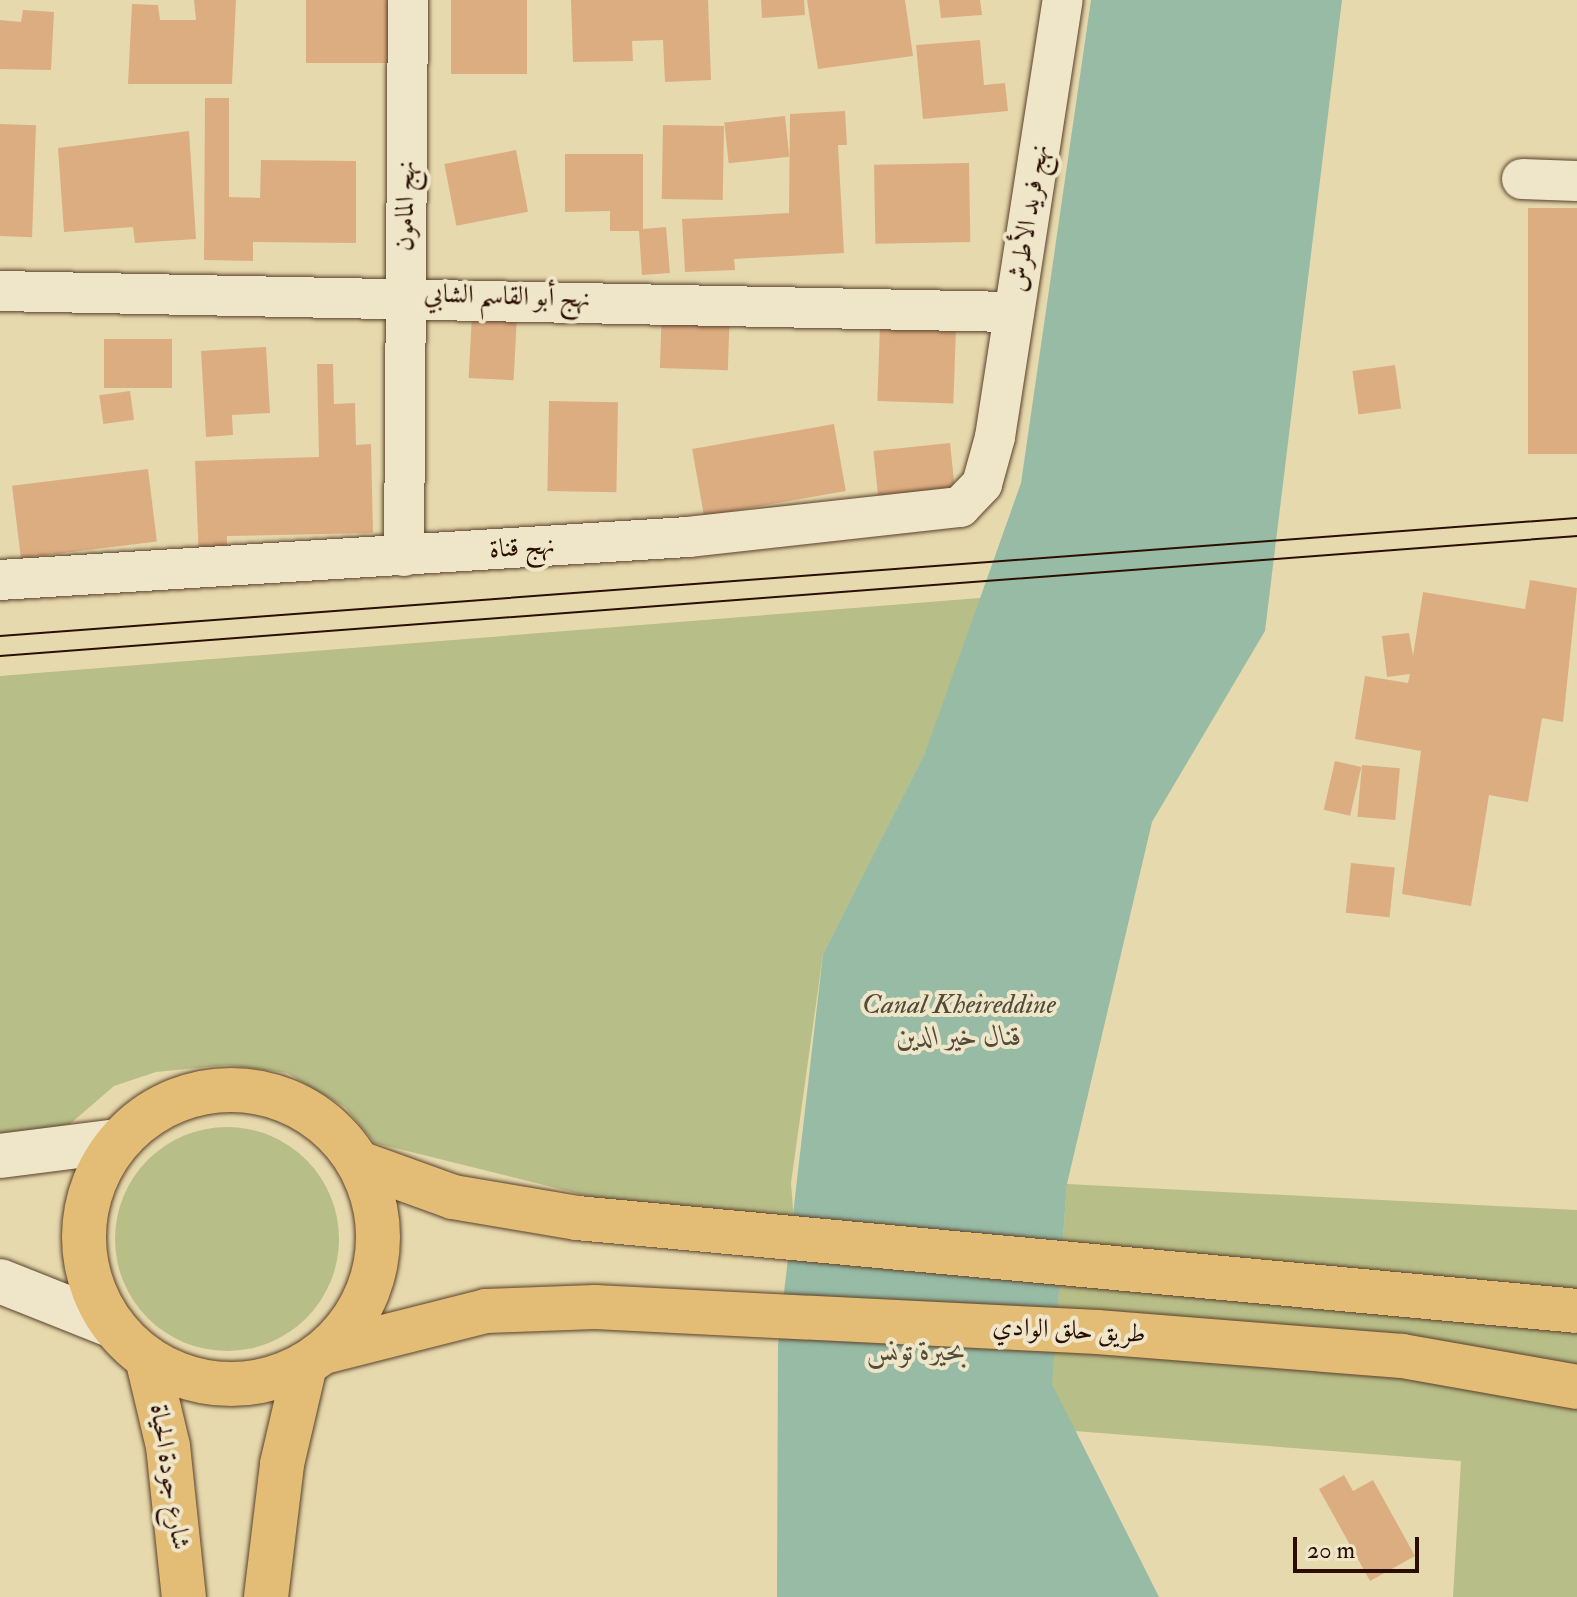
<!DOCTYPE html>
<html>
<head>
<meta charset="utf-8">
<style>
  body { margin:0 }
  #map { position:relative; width:1577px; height:1597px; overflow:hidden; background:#e6d9ad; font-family:"IM FELL Double Pica",Amiri,serif }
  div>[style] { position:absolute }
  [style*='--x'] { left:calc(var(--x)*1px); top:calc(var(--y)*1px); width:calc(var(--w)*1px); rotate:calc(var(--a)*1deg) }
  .green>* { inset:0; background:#b8be88 }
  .round { border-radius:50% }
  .water>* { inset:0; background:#97bba5 }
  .building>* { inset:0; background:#ddad82; transform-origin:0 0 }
  .roads { filter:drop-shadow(0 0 2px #5a412b) drop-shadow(0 0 2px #5a412b) }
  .minor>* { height:40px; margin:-20px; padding:0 20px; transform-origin:20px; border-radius:20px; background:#efe6ca }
  .secondary>* { height:44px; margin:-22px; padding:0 22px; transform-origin:22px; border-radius:22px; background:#efe6ca }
  .trunk>* { height:44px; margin:-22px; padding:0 22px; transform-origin:22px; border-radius:22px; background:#e3bc76 }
  .trunk>.ring { margin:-22px; padding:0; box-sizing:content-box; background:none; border:44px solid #e3bc76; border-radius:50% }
  .tram>* { height:2px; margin:-1px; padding:0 1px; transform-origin:1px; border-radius:1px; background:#2b0e00 }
  span { translate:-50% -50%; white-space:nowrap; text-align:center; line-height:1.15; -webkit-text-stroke:8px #efe6ca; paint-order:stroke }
  .street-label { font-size:26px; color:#2b0e00 }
  .water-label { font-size:28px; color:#514b3a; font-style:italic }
  .scale { position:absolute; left:1293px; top:1537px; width:126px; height:36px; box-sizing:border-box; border:4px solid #2b0e00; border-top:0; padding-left:10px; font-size:24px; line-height:28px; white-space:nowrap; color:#2b0e00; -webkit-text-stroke:6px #efe6ca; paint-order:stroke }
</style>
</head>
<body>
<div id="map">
  <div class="green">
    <i style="clip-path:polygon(1005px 596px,823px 954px,791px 1183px,794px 1221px,632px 1207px,375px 1143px,345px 1107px,287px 1073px,227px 1065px,156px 1072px,114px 1086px,70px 1124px,0 1139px,0 676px)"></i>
    <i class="round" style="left:115px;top:1127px;width:224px;height:224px"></i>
    <i style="clip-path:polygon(1067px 1184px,1577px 1210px,1577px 1597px,1453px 1597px,1461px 1461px,1048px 1429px)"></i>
  </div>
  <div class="water">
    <i style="clip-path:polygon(1091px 0,1342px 0,1265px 631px,1152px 822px,1067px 1184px,1052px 1384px,1159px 1597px,777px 1597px,778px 1345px,823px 954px,925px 753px,1021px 483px)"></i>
  </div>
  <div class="building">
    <i style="clip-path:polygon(194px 0,236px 0,232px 84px,128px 84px,132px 4px,158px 5px,160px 20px,196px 20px)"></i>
    <i style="left:306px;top:0;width:91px;height:63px"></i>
    <i style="left:451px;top:0;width:76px;height:74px"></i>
    <i style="clip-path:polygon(571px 0,708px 0,711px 80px,665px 82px,663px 40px,632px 41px,633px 61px,573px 62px)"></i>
    <i style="clip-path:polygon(761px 0,804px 0,805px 15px,762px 18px)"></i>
    <i style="clip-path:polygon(807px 0,905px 0,913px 56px,818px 69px)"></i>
    <i style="clip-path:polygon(939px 0,980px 0,982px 15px,941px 18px)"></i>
    <i style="clip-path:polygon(23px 10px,54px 12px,51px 70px,0 69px,0 20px,21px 22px)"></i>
    <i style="clip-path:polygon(980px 40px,984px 85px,1005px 83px,1008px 111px,923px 119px,916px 45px)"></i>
    <i style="clip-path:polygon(205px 98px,229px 98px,229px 197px,260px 198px,261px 160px,356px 161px,356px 243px,253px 242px,253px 261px,204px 260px)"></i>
    <i style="clip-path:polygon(845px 111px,847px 145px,838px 145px,844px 253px,734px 259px,735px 270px,685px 272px,682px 219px,789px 213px,790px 114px)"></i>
    <i style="left:785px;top:116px;width:41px;height:61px;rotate:84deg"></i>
    <i style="left:0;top:124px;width:36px;height:112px;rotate:2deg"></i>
    <i style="left:663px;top:125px;width:61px;height:74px;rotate:1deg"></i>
    <i style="clip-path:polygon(189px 131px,196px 239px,135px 243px,133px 227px,64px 232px,58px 148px)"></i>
    <i style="left:516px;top:150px;width:63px;height:73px;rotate:79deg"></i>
    <i style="clip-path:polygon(565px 154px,643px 154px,643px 229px,666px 227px,670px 273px,642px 275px,639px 231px,610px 231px,610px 211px,565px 212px)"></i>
    <i style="left:969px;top:163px;width:79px;height:95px;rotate:89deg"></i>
    <i style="left:1528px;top:208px;width:49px;height:246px"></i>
    <i style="left:662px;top:306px;width:68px;height:62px;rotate:2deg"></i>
    <i style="left:472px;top:314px;width:45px;height:64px;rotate:3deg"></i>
    <i style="left:880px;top:326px;width:76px;height:75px;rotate:2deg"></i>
    <i style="left:104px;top:339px;width:68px;height:49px"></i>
    <i style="clip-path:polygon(266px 347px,270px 413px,232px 415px,233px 435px,206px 437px,201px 351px)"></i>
    <i style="clip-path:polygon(317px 364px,333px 364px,334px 404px,355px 403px,356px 445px,371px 444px,373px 533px,227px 536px,227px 559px,199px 560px,195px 461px,319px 457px)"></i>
    <i style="left:1395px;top:365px;width:44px;height:43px;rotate:82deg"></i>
    <i style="left:130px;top:391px;width:29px;height:31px;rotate:82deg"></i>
    <i style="left:549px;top:401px;width:69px;height:90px;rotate:1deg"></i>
    <i style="left:834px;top:424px;width:68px;height:144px;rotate:80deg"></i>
    <i style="left:950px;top:443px;width:47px;height:77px;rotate:84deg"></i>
    <i style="left:148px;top:469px;width:73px;height:137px;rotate:83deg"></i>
    <i style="clip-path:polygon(1530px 580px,1577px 588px,1563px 722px,1542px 718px,1528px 802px,1489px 795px,1471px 906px,1402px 894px,1421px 751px,1355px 739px,1365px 676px,1408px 683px,1410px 674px,1387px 677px,1382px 636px,1409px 633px,1413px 656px,1423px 592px,1525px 609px)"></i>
    <i style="left:1335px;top:761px;width:27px;height:50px;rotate:13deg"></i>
    <i style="left:1362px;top:765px;width:38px;height:52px;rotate:5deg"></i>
    <i style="left:1351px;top:863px;width:44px;height:50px;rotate:6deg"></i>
    <i style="clip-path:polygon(1344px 1475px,1353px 1491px,1373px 1480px,1415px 1556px,1370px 1581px,1319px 1489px)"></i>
  </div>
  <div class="roads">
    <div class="minor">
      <i style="--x:1522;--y:179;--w:55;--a:2.1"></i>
      <i style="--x:0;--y:291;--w:1014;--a:1.19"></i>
      <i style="--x:404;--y:556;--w:556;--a:-89.59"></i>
      <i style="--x:0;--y:580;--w:689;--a:-3.58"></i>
      <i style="--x:688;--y:537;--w:274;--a:-6.3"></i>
      <i style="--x:960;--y:507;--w:32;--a:-46"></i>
      <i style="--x:982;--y:484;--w:49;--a:-74.5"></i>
      <i style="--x:995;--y:437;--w:442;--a:-81.2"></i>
    </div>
    <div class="secondary">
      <i style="--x:0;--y:1156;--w:118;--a:-7.3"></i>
      <i style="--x:0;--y:1281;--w:122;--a:21.7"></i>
    </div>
    <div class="trunk">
      <i class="ring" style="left:84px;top:1090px;width:250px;height:250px"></i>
      <i style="--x:359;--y:1163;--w:100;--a:19.9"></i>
      <i style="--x:453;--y:1197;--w:126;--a:9.6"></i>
      <i style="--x:577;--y:1218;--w:1004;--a:5.31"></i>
      <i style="--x:324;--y:1352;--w:167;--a:-14.2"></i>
      <i style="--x:486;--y:1311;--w:109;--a:-2.1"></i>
      <i style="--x:595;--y:1307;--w:503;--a:2.85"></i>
      <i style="--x:1097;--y:1332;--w:306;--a:4.5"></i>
      <i style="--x:1402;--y:1356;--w:178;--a:10"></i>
      <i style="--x:147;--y:1358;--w:90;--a:76.6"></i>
      <i style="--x:168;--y:1446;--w:152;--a:84"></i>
      <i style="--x:266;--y:1597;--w:134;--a:-83.1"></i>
      <i style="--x:282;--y:1464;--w:102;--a:-76.9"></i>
    </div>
  </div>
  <div class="tram">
    <i style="--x:0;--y:636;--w:1581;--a:-4.28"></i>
    <i style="--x:0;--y:656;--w:1582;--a:-4.35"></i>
  </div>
  <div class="street-label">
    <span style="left:406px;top:206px;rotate:-89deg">نهج المامون</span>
    <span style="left:1029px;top:218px;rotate:-81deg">نهج فريد الأطرش</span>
    <span style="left:507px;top:297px;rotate:2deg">نهج أبو القاسم الشابي</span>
    <span style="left:522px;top:548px;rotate:-4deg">نهج قناة</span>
    <span style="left:1069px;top:1331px;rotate:3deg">طريق حلق الوادي</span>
    <span style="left:169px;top:1477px;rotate:81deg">شارع جودة الحياة</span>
  </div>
  <div class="water-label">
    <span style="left:959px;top:1021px">Canal Kheireddine<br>قنال خير الدين</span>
    <span style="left:916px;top:1352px">بحيرة تونس</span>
  </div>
  <div class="scale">20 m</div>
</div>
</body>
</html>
